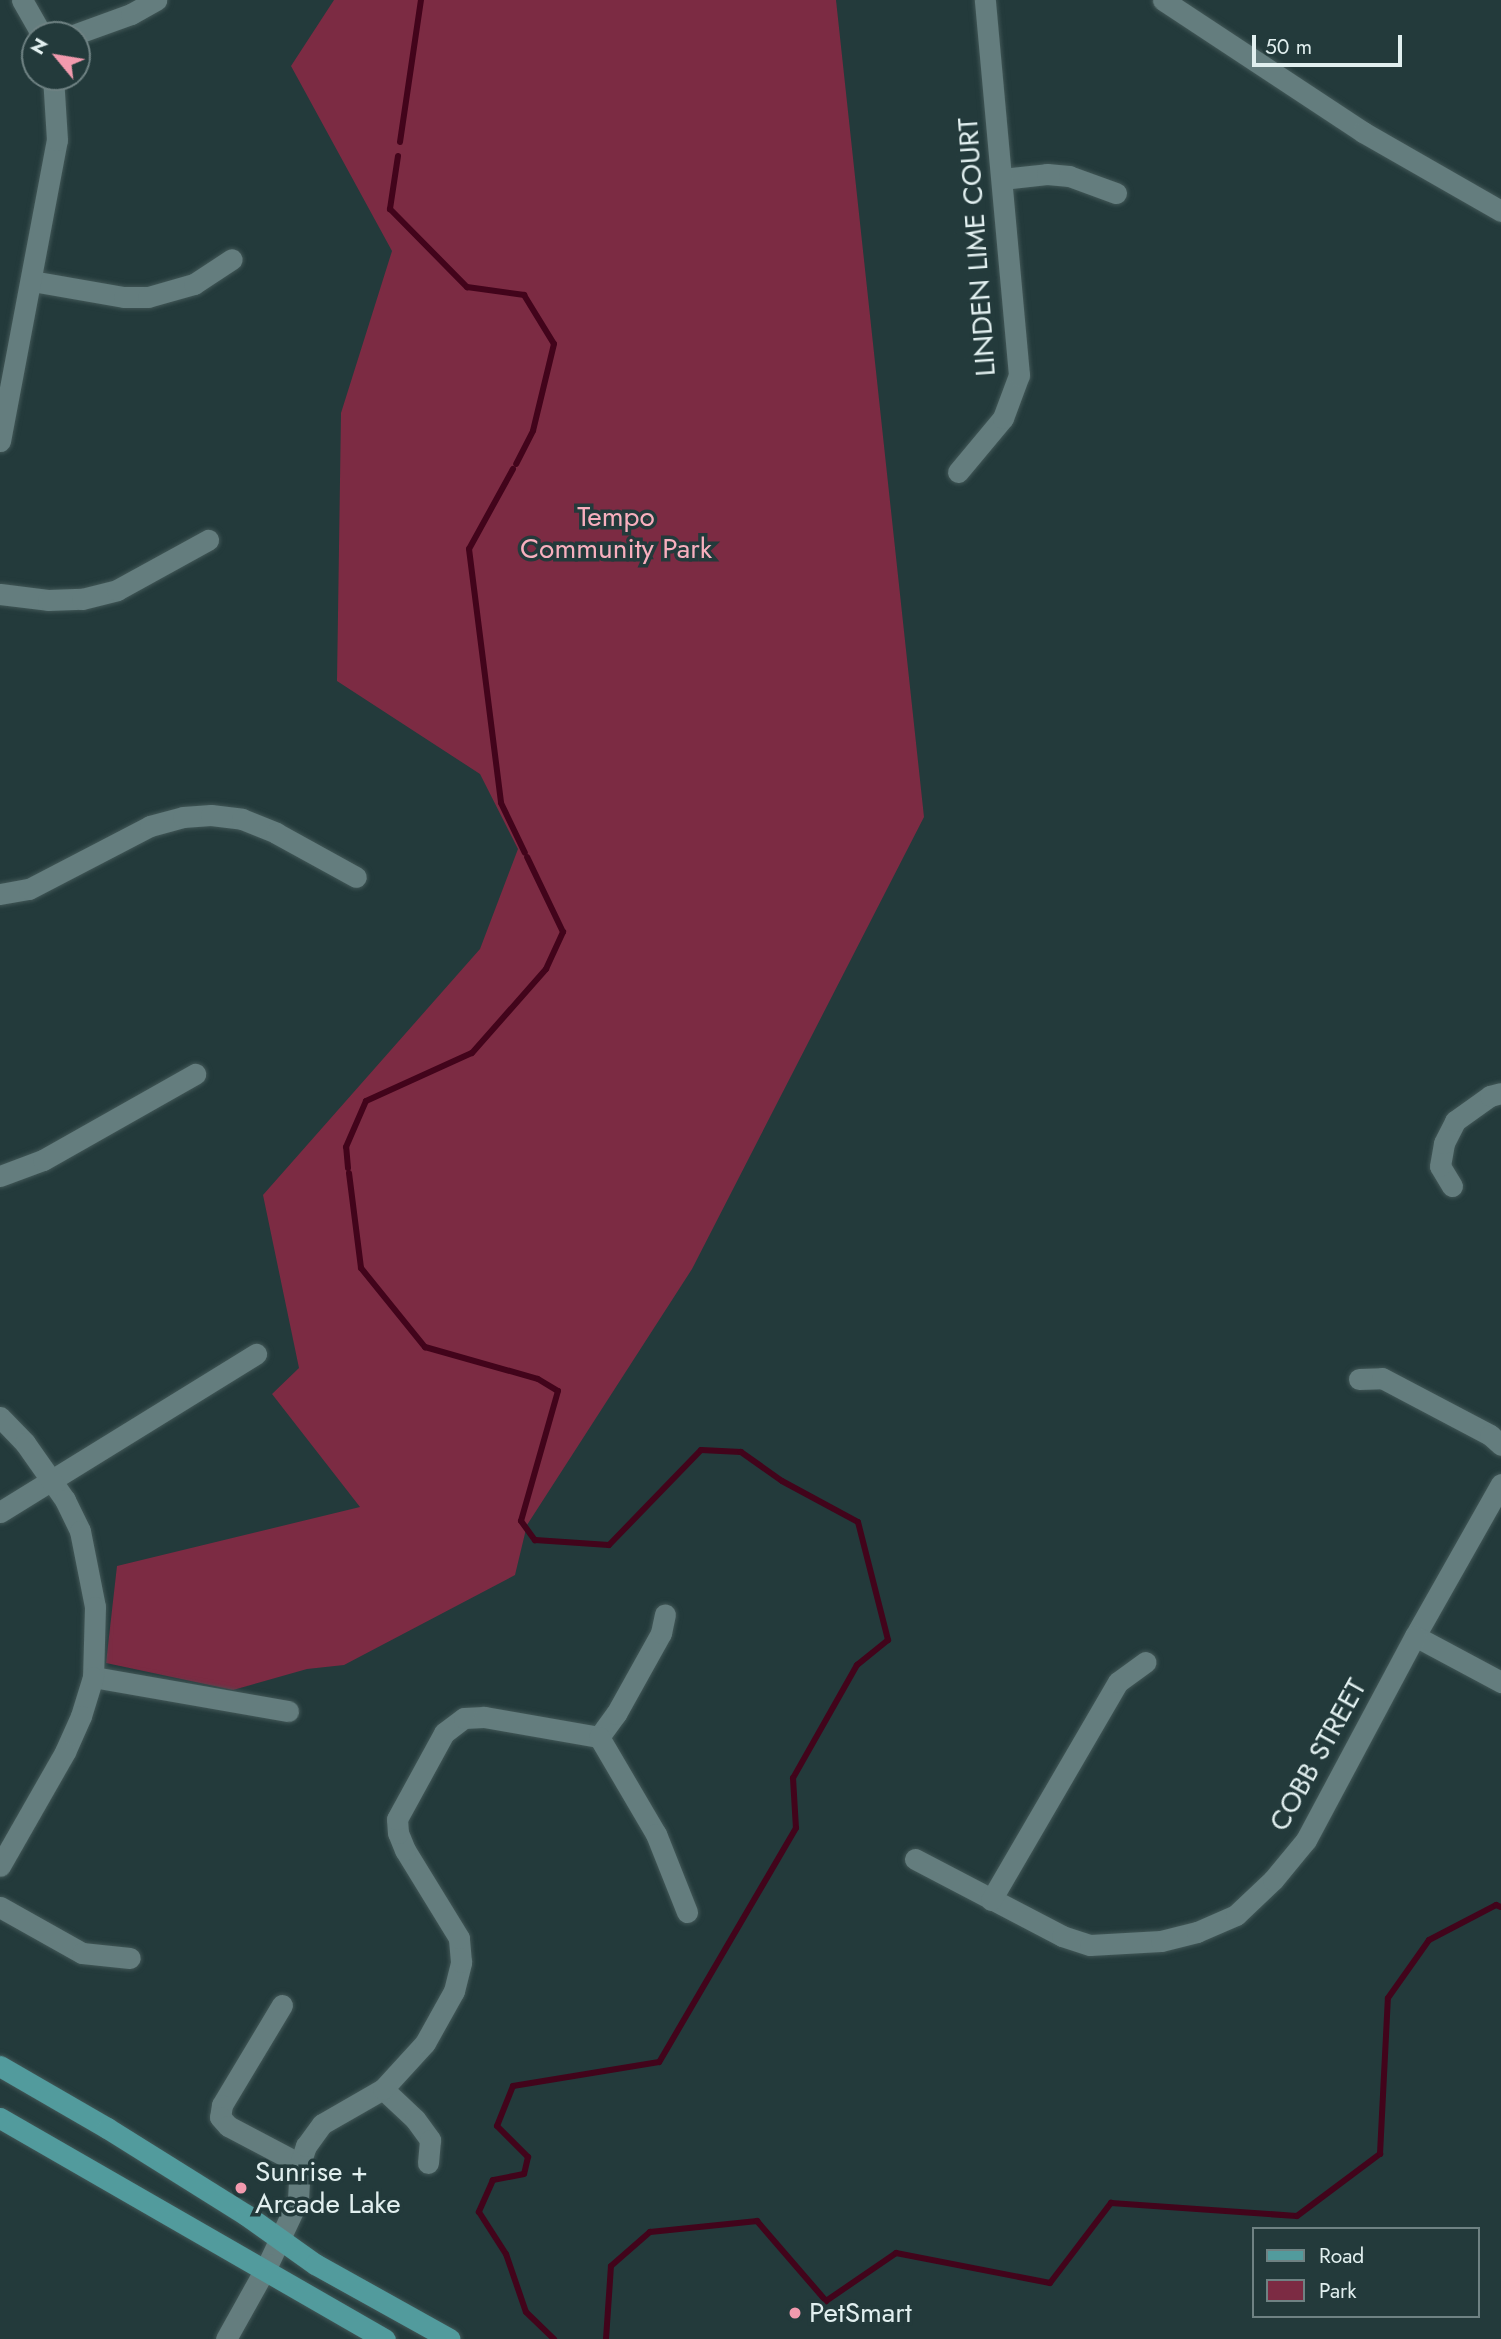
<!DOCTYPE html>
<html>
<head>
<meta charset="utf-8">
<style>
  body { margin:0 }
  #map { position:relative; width:1501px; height:2339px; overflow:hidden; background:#233a3b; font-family:Jost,sans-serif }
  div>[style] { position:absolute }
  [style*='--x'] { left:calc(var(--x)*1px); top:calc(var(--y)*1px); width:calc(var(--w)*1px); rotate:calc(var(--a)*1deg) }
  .green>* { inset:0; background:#7c2b43 }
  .stream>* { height:6px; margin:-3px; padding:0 3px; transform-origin:3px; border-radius:3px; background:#42041b }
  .roads { filter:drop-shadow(0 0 2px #425757) drop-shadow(0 0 2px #425757) }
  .street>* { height:21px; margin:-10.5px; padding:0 10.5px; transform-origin:10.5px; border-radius:10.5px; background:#647d7e }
  .secondary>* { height:21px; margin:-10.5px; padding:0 10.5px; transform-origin:10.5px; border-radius:10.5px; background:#647d7e }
  .primary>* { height:21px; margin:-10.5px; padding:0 10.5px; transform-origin:10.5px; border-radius:10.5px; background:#529b9d }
  .dots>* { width:19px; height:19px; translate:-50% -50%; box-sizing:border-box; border:4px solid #233a3b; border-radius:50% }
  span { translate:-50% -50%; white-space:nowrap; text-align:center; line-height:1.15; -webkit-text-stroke:7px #233a3b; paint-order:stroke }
  .street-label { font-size:28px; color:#e1efef }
  .park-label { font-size:28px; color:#f8afbe }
  .poi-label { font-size:28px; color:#e1efef }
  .left { translate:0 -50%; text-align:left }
  .legend { position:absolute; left:1252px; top:2227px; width:228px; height:91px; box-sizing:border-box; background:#233a3b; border:2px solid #6f8283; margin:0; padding:9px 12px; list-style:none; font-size:21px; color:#e1efef }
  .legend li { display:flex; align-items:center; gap:14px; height:35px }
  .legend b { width:35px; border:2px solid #6f8283 }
  .north { position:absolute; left:21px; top:21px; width:70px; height:70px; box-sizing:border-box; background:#233a3b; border:2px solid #6f8283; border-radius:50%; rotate:300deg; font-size:19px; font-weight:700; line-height:28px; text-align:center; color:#e1efef }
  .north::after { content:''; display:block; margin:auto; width:24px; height:32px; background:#f29aae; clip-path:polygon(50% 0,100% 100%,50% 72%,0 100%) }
  .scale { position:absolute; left:1252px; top:35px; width:150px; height:32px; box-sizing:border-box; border:4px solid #e1efef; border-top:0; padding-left:9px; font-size:21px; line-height:24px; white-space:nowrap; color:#e1efef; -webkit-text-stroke:5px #233a3b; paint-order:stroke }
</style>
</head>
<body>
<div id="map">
  <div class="green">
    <i style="clip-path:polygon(334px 0,836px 0,924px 817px,692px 1269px,527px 1525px,515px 1575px,344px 1665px,307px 1669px,233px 1690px,106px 1663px,117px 1566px,360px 1507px,272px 1394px,299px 1368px,263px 1195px,480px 949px,518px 849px,480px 774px,337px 681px,341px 413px,392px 251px,291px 66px)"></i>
  </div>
  <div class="stream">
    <i style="--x:400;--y:142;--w:144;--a:-81.6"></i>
    <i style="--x:398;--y:156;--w:54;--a:98.6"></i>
    <i style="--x:390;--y:209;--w:110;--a:45.4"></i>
    <i style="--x:467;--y:287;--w:58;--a:8"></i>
    <i style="--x:524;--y:295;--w:57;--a:58.5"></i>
    <i style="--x:554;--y:344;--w:89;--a:103.6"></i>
    <i style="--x:533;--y:431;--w:37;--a:117"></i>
    <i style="--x:513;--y:469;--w:91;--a:118.8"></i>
    <i style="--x:469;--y:549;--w:256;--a:82.8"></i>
    <i style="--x:501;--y:803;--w:55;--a:64.4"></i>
    <i style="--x:348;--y:1168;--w:21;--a:-95"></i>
    <i style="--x:346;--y:1147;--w:50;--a:-66.5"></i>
    <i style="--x:366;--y:1101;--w:116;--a:-24.4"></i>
    <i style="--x:472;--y:1053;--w:112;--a:-48.6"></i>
    <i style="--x:546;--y:969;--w:41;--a:-65.3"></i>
    <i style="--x:563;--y:932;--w:83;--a:-115.6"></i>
    <i style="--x:349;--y:1173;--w:96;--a:82.8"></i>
    <i style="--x:361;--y:1268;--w:102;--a:51"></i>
    <i style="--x:425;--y:1347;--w:117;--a:15.8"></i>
    <i style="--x:538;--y:1379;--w:23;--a:31"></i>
    <i style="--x:558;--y:1391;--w:135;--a:105.9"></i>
    <i style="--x:521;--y:1521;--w:24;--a:54"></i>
    <i style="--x:535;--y:1540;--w:74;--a:3.9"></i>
    <i style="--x:609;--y:1545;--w:132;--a:-45.9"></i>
    <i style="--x:701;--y:1450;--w:40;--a:2.9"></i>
    <i style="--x:741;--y:1452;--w:50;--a:35.3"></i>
    <i style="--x:782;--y:1481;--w:86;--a:28.3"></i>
    <i style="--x:858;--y:1522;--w:122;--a:75.7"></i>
    <i style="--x:888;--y:1640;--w:40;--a:141"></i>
    <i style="--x:857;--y:1665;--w:130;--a:119.5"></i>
    <i style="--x:793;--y:1778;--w:50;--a:86.6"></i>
    <i style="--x:796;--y:1828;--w:271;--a:120.3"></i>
    <i style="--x:659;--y:2062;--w:148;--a:170.7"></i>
    <i style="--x:513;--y:2086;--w:43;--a:111.8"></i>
    <i style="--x:497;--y:2126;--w:44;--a:45"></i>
    <i style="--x:528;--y:2157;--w:17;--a:103"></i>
    <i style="--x:524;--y:2174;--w:32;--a:169"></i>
    <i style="--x:493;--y:2180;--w:35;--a:114"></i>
    <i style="--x:479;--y:2212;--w:50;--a:57.3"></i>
    <i style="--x:506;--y:2254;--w:61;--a:71"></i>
    <i style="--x:526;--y:2312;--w:39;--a:44"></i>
    <i style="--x:606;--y:2339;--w:73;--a:-86.1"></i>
    <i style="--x:611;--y:2266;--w:52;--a:-41.1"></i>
    <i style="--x:650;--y:2232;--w:108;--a:-5.9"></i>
    <i style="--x:757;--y:2221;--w:106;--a:49.2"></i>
    <i style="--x:826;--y:2301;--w:85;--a:-34.4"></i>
    <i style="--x:896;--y:2253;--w:157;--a:11"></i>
    <i style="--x:1050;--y:2283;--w:101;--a:-52.7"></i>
    <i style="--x:1111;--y:2203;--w:186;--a:4"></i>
    <i style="--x:1297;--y:2216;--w:104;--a:-36.8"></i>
    <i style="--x:1380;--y:2154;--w:156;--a:-87.1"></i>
    <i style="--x:1388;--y:1998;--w:71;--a:-54.7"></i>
    <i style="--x:1429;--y:1940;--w:76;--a:-27.6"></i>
    <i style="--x:1496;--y:1905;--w:5;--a:22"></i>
  </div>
  <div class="roads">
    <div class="street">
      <i style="--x:73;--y:35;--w:62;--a:-19.9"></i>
      <i style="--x:131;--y:14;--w:29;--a:-29"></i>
      <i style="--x:1002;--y:179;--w:45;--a:-6.3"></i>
      <i style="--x:1047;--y:174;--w:22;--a:5"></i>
      <i style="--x:1069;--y:176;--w:50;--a:19.9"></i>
      <i style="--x:32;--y:281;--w:93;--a:9.9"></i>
      <i style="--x:124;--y:297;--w:24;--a:0"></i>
      <i style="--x:148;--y:297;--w:48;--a:-15.8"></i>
      <i style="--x:194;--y:284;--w:45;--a:-33.3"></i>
      <i style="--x:958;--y:472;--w:70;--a:-50.2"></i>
      <i style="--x:1003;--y:418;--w:46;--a:-69.6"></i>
      <i style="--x:1019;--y:375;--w:377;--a:-95.2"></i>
      <i style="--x:0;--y:594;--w:48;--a:7.1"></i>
      <i style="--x:48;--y:600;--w:34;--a:-2"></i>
      <i style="--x:82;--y:599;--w:36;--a:-14"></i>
      <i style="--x:117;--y:590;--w:104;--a:-28.8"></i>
      <i style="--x:0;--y:894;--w:29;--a:-10"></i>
      <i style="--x:29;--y:889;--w:136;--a:-27.5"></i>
      <i style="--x:150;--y:826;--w:34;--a:-15"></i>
      <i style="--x:183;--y:817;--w:28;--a:-4"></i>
      <i style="--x:211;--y:815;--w:31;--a:7"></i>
      <i style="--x:242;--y:819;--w:37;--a:22"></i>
      <i style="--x:276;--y:833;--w:91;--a:28.8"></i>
      <i style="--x:0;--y:1176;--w:46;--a:-20.4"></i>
      <i style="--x:43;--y:1160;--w:175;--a:-29.5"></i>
      <i style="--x:1452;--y:1186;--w:23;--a:-121"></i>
      <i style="--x:1440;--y:1166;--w:23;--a:-80"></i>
      <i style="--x:1444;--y:1143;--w:25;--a:-63"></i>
      <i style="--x:1455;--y:1121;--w:43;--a:-35.5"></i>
      <i style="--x:1490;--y:1096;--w:11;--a:-15"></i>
      <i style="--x:1359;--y:1379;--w:23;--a:-2"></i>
      <i style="--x:1382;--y:1378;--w:122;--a:27.8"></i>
      <i style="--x:1490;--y:1435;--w:15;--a:42"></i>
      <i style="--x:1501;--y:1484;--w:175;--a:119.5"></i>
      <i style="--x:1415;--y:1636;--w:98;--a:28.1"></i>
      <i style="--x:0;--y:1512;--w:301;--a:-31.7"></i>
      <i style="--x:93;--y:1677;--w:198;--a:9.9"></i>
      <i style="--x:599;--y:1737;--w:29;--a:-54"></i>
      <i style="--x:616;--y:1714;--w:93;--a:-60.9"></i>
      <i style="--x:661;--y:1633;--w:19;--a:-78"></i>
      <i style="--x:915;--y:1859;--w:166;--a:27.6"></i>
      <i style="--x:1062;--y:1936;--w:29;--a:18"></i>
      <i style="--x:1090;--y:1945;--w:71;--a:-3.2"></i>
      <i style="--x:1161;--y:1941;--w:37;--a:-14"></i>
      <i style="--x:1197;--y:1932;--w:43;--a:-23.6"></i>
      <i style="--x:1236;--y:1915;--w:51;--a:-43.4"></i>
      <i style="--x:1273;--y:1880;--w:52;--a:-50.5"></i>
      <i style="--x:1306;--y:1840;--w:231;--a:-61.9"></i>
      <i style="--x:991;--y:1900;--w:252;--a:-59.8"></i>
      <i style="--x:1118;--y:1682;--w:34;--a:-36"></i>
      <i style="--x:0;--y:1907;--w:94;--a:29.3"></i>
      <i style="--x:82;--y:1953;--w:48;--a:5.9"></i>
      <i style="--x:282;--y:2005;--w:117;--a:121"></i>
      <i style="--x:222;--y:2105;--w:12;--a:99"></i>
      <i style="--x:220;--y:2117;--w:12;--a:48"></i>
      <i style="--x:228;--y:2126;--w:81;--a:27.8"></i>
      <i style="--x:383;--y:2089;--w:44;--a:43.2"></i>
      <i style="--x:415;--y:2119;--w:26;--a:54"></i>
      <i style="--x:430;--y:2140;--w:23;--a:95"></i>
      <i style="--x:268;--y:2264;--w:71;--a:-64.9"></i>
      <i style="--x:298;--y:2200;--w:36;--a:-87"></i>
      <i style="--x:300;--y:2164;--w:19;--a:-72"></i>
      <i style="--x:306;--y:2146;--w:27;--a:-54"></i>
      <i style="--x:322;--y:2124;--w:70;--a:-29.8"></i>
      <i style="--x:383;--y:2089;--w:62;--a:-47.6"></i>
      <i style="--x:425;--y:2043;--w:60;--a:-60.9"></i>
      <i style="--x:454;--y:1991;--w:30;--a:-76"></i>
      <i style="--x:461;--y:1962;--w:24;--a:-95"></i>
      <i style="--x:459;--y:1938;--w:103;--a:-121.5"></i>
      <i style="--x:405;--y:1850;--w:18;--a:-112"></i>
      <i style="--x:398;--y:1833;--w:14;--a:-94"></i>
      <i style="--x:397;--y:1819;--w:98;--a:-61.3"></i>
      <i style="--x:444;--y:1733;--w:25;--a:-37"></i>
      <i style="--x:464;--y:1718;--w:20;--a:-3"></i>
      <i style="--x:484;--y:1717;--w:117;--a:9.9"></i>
      <i style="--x:599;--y:1737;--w:113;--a:59.6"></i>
      <i style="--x:656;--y:1834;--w:84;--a:68.3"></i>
    </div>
    <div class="secondary">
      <i style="--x:22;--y:0;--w:40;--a:60.3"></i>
      <i style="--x:1163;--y:0;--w:240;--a:33.4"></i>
      <i style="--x:1363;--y:132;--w:159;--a:29.8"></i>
      <i style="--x:0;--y:441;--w:306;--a:-79.3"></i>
      <i style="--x:57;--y:140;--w:63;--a:-93.6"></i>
      <i style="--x:0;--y:1417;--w:36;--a:46"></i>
      <i style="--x:25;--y:1443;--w:70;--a:54.9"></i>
      <i style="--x:65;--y:1500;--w:34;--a:64"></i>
      <i style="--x:80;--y:1531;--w:77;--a:78.8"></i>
      <i style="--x:95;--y:1607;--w:70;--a:91.6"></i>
      <i style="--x:93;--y:1677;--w:41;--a:107.1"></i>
      <i style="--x:81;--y:1716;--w:39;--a:114"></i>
      <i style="--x:65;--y:1752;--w:131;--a:119.7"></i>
      <i style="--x:226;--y:2339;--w:86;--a:-60.8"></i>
    </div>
    <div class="primary">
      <i style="--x:0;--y:2066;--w:124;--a:30.1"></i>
      <i style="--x:107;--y:2128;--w:164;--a:32"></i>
      <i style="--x:246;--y:2215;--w:85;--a:35.4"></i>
      <i style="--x:315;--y:2264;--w:154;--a:29.1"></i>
      <i style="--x:0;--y:2118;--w:444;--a:29.9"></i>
    </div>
  </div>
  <div class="dots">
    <i style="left:241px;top:2188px;background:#f29aae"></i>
    <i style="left:795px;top:2313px;background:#f29aae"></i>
  </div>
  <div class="street-label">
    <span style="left:977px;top:247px;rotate:-94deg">LINDEN LIME COURT</span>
    <span style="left:1318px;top:1755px;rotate:-61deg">COBB STREET</span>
  </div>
  <div class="park-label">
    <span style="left:616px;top:533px">Tempo<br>Community Park</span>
  </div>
  <div class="poi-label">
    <span class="left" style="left:255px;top:2188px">Sunrise +<br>Arcade Lake</span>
    <span class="left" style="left:809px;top:2313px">PetSmart</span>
  </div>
  <ul class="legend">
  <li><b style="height:9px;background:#529b9d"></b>Road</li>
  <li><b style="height:19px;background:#7c2b43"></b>Park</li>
  </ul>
  <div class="north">N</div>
  <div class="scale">50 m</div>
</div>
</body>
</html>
